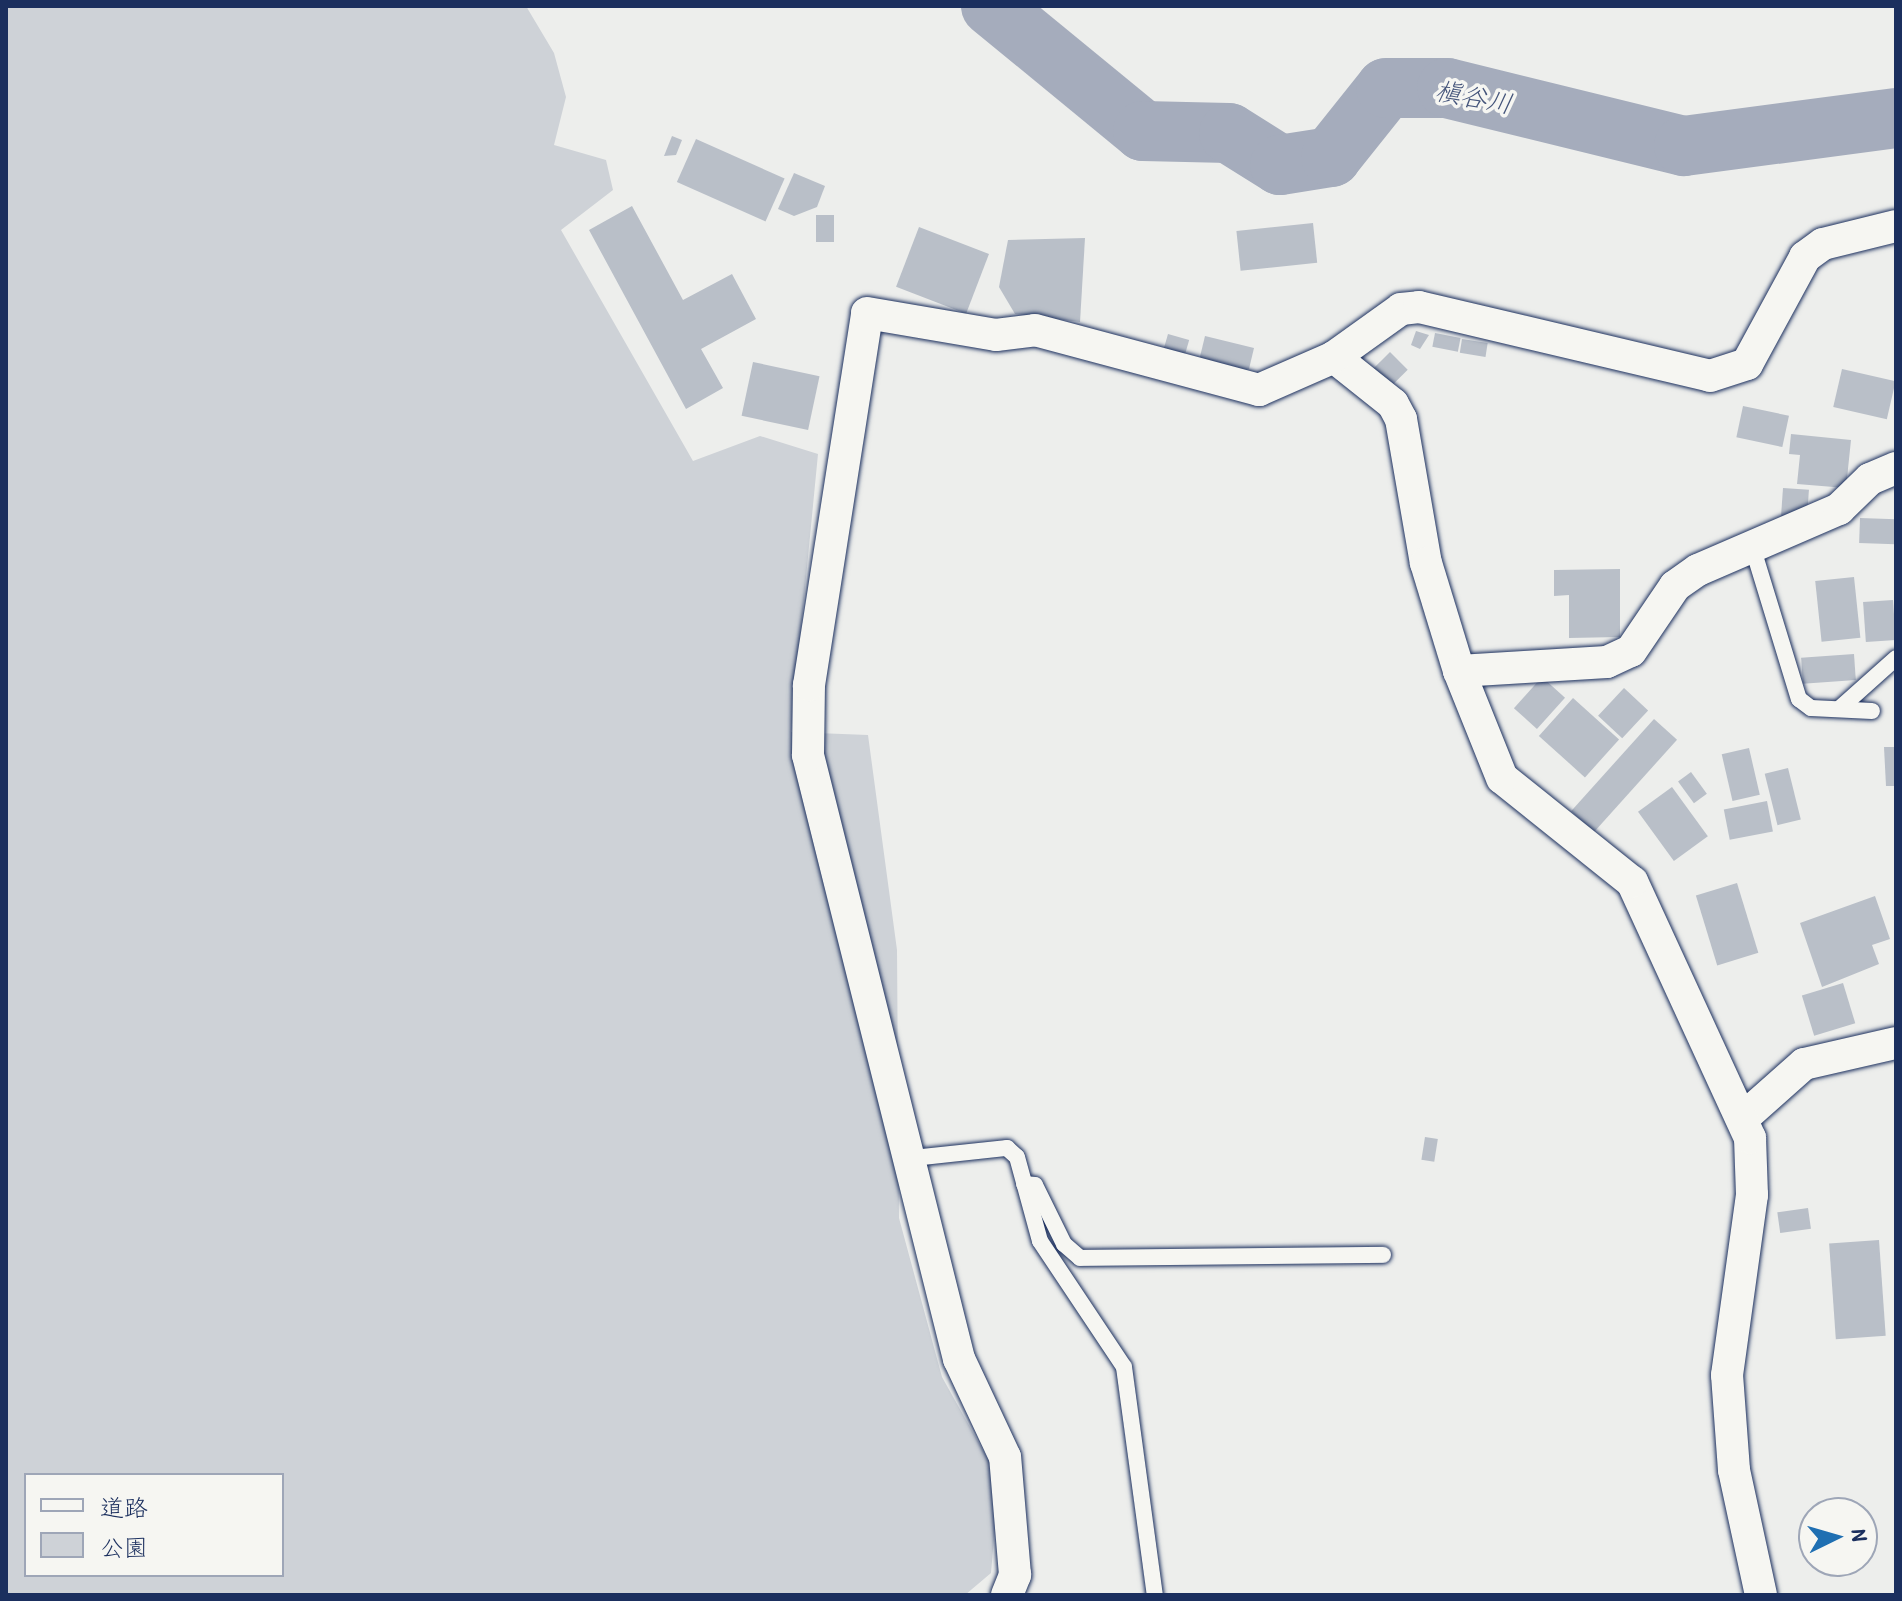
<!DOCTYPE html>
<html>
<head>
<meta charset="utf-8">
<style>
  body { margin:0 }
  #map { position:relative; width:1902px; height:1601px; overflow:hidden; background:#edeeec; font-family:"Patrick Hand","Klee One",sans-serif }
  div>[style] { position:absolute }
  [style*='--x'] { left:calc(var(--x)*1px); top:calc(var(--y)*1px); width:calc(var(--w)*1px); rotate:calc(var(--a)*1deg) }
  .green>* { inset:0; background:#ced2d7 }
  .river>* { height:60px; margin:-30px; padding:0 30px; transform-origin:30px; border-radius:30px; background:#a5acbc }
  .building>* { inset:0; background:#b9bfc8; transform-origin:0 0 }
  .roads { filter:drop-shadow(0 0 2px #1b2f5e) drop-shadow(0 0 2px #1b2f5e) }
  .lane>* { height:16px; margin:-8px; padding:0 8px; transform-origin:8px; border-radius:8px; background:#f6f6f2 }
  .street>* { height:32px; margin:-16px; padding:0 16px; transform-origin:16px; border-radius:16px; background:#f6f6f2 }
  span { translate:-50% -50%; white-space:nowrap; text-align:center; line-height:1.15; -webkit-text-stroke:7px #f6f6f2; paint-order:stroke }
  .water-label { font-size:26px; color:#44547a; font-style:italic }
  .frame { position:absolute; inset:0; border:8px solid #1b2f5e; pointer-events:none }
  .legend { position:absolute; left:24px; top:1473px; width:260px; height:104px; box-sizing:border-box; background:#f6f6f2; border:2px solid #9ea6b7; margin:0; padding:10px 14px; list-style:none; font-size:24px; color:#1b2f5e }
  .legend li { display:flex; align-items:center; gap:16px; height:40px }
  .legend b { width:40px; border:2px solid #9ea6b7 }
  .north { position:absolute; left:1798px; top:1497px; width:80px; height:80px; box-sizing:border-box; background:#f6f6f2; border:2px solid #9ea6b7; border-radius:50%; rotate:85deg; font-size:22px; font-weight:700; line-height:32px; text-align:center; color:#1b2f5e }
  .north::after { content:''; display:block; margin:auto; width:28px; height:36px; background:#1f6fb2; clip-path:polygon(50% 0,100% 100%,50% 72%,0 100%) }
</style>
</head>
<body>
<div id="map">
  <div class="green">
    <i style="clip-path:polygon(evenodd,6px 6px,526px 6px,554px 53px,566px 97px,554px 145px,606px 160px,613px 190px,561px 230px,693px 461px,760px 436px,818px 454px,791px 732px,868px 735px,897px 950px,899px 1218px,942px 1377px,999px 1479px,991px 1573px,965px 1595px,6px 1595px,6px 6px,26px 1475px,282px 1475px,282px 1575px,26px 1575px,26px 1475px)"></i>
  </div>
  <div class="river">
    <i style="--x:991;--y:6;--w:197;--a:39.4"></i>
    <i style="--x:1143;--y:131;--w:86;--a:1.3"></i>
    <i style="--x:1229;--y:133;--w:60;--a:32.1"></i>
    <i style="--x:1280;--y:165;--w:52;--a:-8.9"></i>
    <i style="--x:1331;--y:157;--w:88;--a:-51.4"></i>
    <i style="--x:1386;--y:88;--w:61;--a:0"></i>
    <i style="--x:1447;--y:88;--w:244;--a:13.8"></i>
    <i style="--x:1684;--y:146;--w:214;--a:-7.5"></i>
  </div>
  <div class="building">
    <i style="clip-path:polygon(672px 136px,682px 140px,676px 155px,664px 156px)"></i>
    <i style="left:696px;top:139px;width:97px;height:47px;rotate:24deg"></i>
    <i style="clip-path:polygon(794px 173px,825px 186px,817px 207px,794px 216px,778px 209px)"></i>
    <i style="clip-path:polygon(632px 206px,683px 300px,732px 274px,756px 319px,701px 349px,723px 388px,686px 409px,589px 230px)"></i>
    <i style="left:816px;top:215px;width:18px;height:27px"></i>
    <i style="left:1313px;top:223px;width:40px;height:77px;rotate:84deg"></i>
    <i style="left:919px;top:227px;width:75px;height:64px;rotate:21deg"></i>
    <i style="clip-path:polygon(1085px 238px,1080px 322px,1015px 314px,999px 287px,1008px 240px)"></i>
    <i style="clip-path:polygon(1416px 331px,1429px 335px,1420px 349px,1411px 345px)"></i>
    <i style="left:1435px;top:333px;width:26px;height:14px;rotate:11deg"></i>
    <i style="left:1168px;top:334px;width:22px;height:23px;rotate:16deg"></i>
    <i style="clip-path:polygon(1205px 336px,1254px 348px,1249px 369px,1235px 374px,1198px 365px)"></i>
    <i style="left:1462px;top:339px;width:26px;height:14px;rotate:9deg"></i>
    <i style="left:1390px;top:352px;width:25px;height:28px;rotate:45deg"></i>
    <i style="left:753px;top:362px;width:68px;height:55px;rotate:12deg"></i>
    <i style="left:1842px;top:369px;width:55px;height:39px;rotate:13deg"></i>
    <i style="left:1743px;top:406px;width:47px;height:32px;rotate:12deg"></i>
    <i style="clip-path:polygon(1791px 434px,1851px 440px,1846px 488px,1797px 484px,1800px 455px,1789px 454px)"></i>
    <i style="left:1783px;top:488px;width:26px;height:28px;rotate:4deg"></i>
    <i style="left:1860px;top:518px;width:36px;height:25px;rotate:2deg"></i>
    <i style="clip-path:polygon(1620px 569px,1620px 637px,1569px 638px,1569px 595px,1554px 596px,1554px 570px)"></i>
    <i style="left:1854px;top:577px;width:61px;height:39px;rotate:84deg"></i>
    <i style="left:1893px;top:600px;width:40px;height:30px;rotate:86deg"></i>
    <i style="left:1854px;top:654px;width:26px;height:53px;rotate:86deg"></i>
    <i style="left:1542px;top:677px;width:31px;height:42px;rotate:42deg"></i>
    <i style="left:1624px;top:688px;width:33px;height:38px;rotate:43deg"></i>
    <i style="left:1573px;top:698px;width:62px;height:51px;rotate:42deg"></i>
    <i style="left:1654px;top:719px;width:31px;height:124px;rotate:42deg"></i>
    <i style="clip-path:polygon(1884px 747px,1896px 747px,1896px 786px,1886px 786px)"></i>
    <i style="left:1749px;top:748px;width:48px;height:28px;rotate:77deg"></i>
    <i style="left:1788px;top:768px;width:53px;height:24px;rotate:76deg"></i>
    <i style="left:1691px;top:772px;width:27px;height:16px;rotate:54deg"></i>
    <i style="left:1672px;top:787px;width:61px;height:42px;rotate:54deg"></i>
    <i style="left:1767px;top:801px;width:31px;height:44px;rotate:79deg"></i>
    <i style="left:1737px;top:883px;width:73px;height:43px;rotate:73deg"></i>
    <i style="clip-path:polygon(1875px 896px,1890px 939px,1872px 945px,1879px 964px,1822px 987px,1800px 923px)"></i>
    <i style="left:1843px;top:983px;width:42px;height:43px;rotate:73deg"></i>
    <i style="left:1425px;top:1137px;width:13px;height:23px;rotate:9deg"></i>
    <i style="left:1808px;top:1208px;width:21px;height:31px;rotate:82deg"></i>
    <i style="left:1879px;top:1240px;width:96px;height:50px;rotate:86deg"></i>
  </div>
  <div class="roads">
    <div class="lane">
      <i style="--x:1753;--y:549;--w:157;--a:73"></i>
      <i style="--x:1799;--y:699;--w:15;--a:37"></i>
      <i style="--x:1811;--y:708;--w:61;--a:2.8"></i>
      <i style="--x:1839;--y:709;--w:76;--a:-41.8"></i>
      <i style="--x:913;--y:1158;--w:95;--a:-6.1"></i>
      <i style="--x:1007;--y:1148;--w:13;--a:42"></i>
      <i style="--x:1017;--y:1157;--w:87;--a:74.7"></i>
      <i style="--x:1040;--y:1241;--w:151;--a:56.3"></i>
      <i style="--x:1124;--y:1367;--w:230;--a:82.3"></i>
      <i style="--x:1024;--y:1184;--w:11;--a:5"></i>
      <i style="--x:1035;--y:1185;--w:66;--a:63.8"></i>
      <i style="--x:1064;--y:1244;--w:21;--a:41"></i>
      <i style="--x:1080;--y:1258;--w:303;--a:-0.6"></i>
    </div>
    <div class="street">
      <i style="--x:1334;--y:357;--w:75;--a:38.5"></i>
      <i style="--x:1393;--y:404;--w:17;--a:62"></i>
      <i style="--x:1401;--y:419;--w:146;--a:80.2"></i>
      <i style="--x:1426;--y:563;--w:113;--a:73"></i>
      <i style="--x:1742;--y:1119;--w:83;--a:-41.6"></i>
      <i style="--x:1804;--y:1064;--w:94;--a:-12.9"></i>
      <i style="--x:1007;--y:1595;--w:22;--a:-68"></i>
      <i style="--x:1015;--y:1575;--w:118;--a:-94.8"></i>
      <i style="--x:1005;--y:1457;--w:108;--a:-115.1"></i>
      <i style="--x:959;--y:1359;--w:623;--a:-104.04"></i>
      <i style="--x:808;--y:755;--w:70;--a:-89.2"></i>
      <i style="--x:809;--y:685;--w:376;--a:-81.1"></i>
      <i style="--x:867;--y:313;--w:131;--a:9.7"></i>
      <i style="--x:996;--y:335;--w:39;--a:-7"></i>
      <i style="--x:1035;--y:330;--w:232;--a:15"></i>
      <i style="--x:1259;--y:390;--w:82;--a:-23.7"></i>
      <i style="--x:1334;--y:357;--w:82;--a:-35.6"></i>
      <i style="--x:1401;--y:309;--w:18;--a:-6"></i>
      <i style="--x:1419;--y:307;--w:299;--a:13.3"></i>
      <i style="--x:1710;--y:376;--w:39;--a:-18"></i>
      <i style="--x:1747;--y:364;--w:122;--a:-61.5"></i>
      <i style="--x:1805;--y:257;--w:22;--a:-36"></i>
      <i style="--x:1823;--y:244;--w:75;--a:-13.9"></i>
      <i style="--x:1761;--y:1595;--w:128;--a:-102.2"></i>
      <i style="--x:1734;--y:1470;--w:95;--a:-94.2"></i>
      <i style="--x:1727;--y:1375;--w:182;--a:-82.1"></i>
      <i style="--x:1752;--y:1195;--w:57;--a:-92"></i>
      <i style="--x:1750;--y:1138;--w:282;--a:-114.7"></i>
      <i style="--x:1632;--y:882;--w:166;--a:-141.3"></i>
      <i style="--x:1502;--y:778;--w:115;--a:-111.9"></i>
      <i style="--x:1459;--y:671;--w:148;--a:-3.5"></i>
      <i style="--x:1607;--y:662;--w:26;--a:-25"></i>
      <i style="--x:1631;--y:651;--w:78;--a:-55.9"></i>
      <i style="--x:1675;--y:586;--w:28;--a:-35"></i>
      <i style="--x:1698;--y:570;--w:154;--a:-23.4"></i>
      <i style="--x:1839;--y:509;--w:43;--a:-44.1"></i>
      <i style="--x:1870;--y:479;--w:28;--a:-23"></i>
    </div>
  </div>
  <div class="water-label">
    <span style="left:1474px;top:97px;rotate:11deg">槇谷川</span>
  </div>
  <div class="frame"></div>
  <ul class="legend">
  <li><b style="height:10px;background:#f6f6f2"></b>道路</li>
  <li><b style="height:22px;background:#ced2d7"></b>公園</li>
  </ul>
  <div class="north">N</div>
</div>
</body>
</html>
